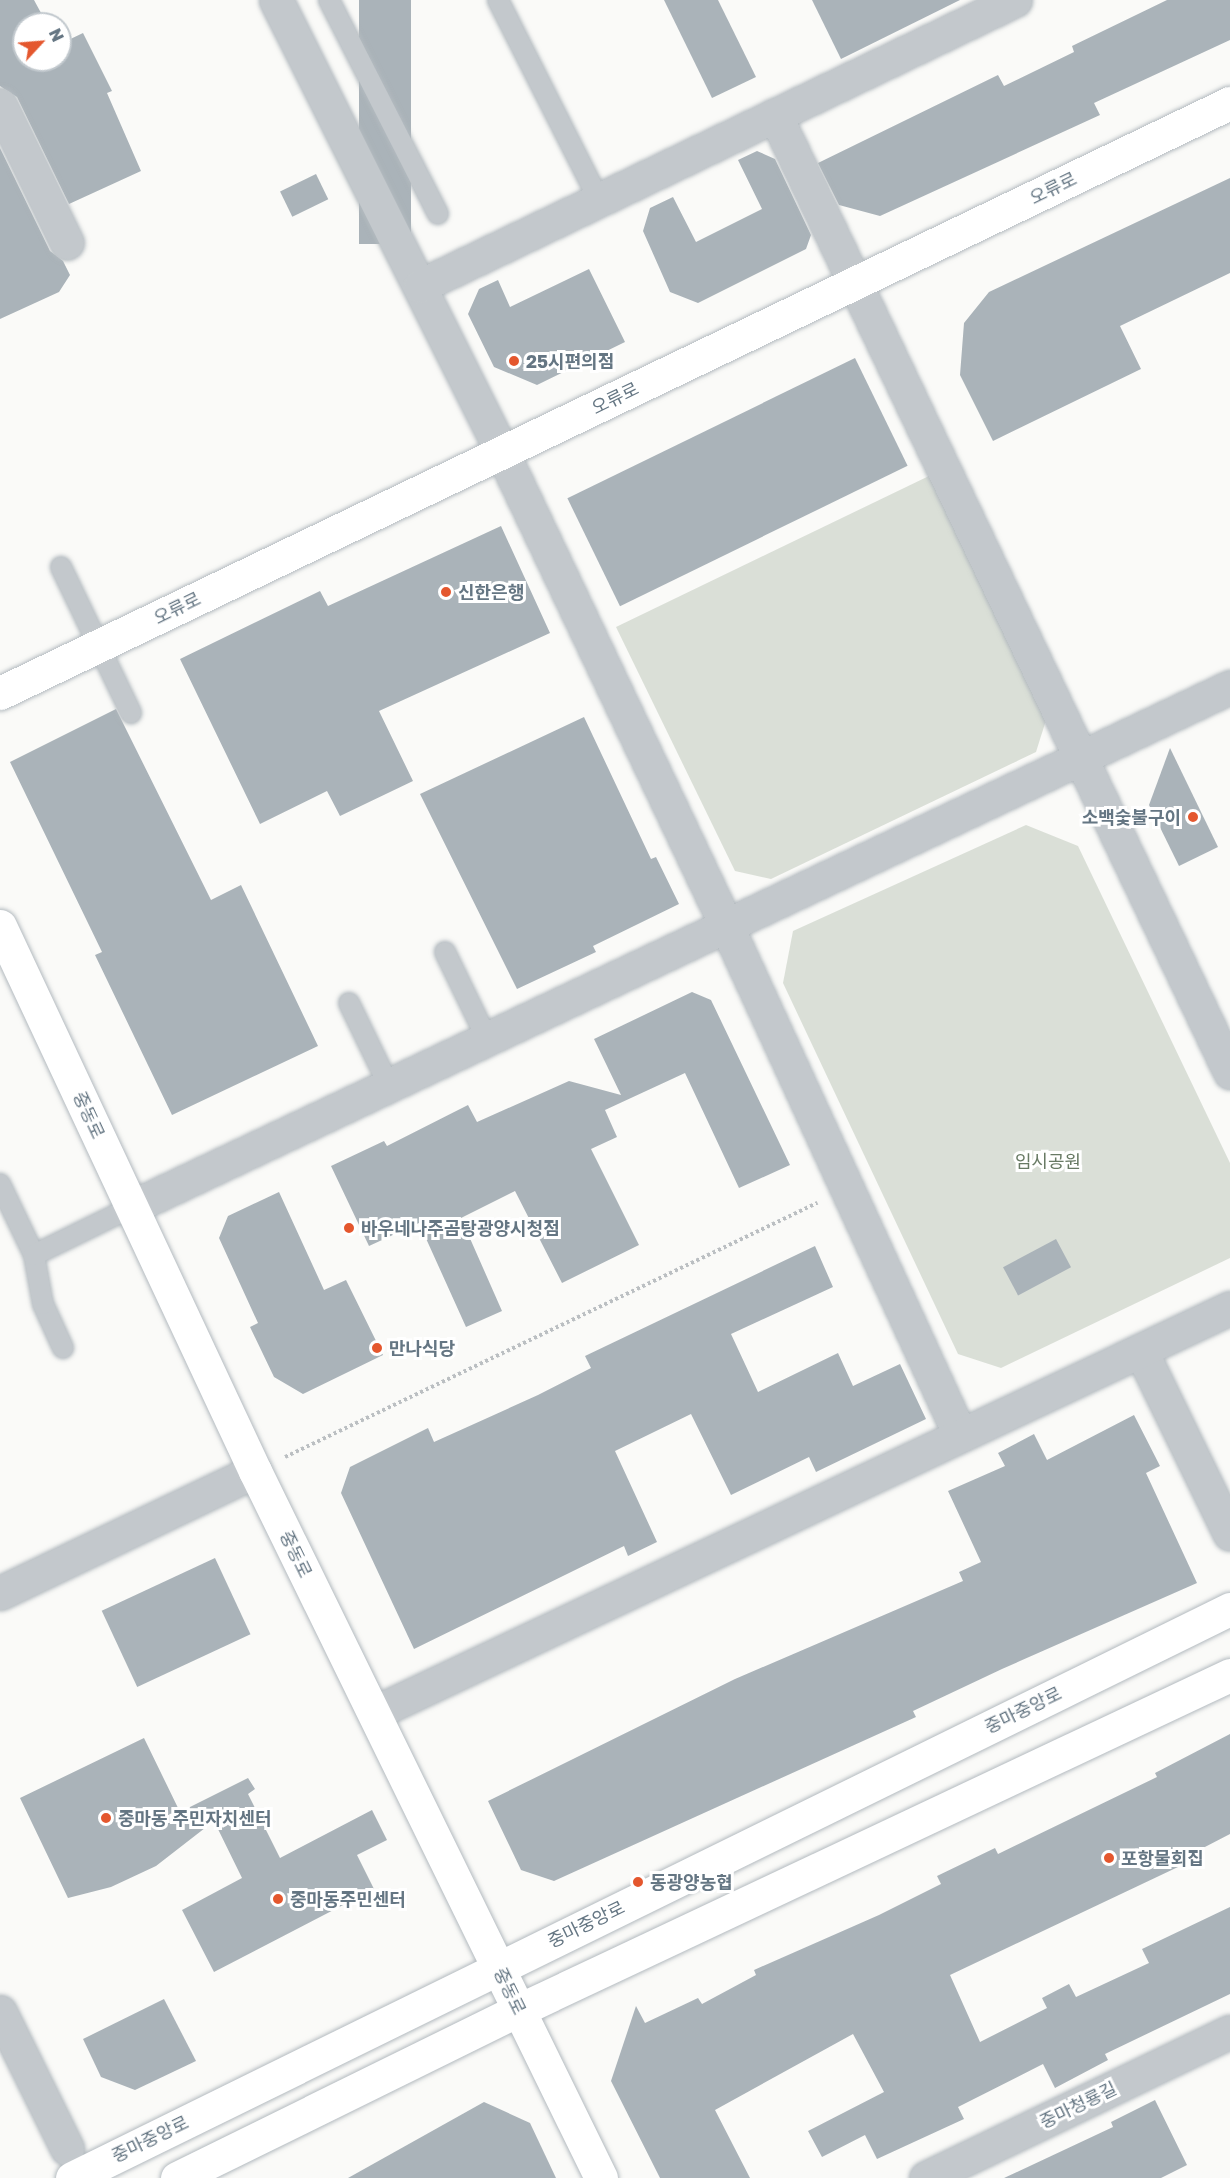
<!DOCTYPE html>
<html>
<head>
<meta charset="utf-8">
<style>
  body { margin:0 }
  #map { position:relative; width:1230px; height:2178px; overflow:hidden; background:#fafaf8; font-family:"Golos Text","Noto Sans KR",sans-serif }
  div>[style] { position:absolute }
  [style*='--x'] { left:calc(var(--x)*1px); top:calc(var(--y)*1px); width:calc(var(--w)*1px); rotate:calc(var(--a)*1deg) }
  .green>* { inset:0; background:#dadfd7 }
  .building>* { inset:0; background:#aab3b9; transform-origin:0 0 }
  .path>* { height:4px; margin-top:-2px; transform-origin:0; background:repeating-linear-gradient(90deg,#bbbfc2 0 3px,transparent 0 6px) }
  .roads { filter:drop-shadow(0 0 2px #b3babf) drop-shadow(0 0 2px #b3babf) }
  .lane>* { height:20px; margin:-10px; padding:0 10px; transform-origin:10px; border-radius:10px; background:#c3c8cc }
  .street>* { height:33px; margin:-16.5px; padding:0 16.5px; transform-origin:16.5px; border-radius:16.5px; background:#c3c8cc }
  .secondary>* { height:33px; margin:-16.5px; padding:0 16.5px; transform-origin:16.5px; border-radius:16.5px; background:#fff }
  .dots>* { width:16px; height:16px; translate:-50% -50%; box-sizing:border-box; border:3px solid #fff; border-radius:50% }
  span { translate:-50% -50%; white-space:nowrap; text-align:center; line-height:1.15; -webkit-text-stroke:6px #fff; paint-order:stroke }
  .street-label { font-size:18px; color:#657683 }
  .poi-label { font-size:18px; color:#657683; font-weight:700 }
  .left { translate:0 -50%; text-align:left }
  .right { translate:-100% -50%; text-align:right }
  .park-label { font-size:18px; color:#687a64 }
  .north { position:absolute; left:12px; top:12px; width:60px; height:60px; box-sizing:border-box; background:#fff; border:2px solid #c1c8cd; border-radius:50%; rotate:64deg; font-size:16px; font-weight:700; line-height:24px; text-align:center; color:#657683 }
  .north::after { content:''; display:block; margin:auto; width:21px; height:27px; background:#e4572e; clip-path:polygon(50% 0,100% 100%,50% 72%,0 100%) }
</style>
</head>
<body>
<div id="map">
  <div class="green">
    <i style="clip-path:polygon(931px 475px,1047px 717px,1036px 752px,771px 879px,735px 871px,616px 627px)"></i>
    <i style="clip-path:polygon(1026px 825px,1078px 846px,1230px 1163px,1230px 1258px,1001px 1368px,958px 1354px,783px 983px,793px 931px)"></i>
  </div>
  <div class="building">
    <i style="clip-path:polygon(0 0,34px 0,47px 24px,24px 24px,24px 60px,60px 60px,60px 44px,83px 33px,112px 91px,107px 93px,141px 171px,69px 204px,17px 97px,0 86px)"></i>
    <i style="left:359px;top:0;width:52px;height:244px"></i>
    <i style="clip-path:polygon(664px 0,718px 0,756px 77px,712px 98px)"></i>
    <i style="clip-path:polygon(812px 0,960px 0,841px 59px)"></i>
    <i style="clip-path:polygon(1167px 0,1230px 0,1230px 40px,1094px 103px,1100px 115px,880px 216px,839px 205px,818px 163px,998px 75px,1004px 86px,1074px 52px,1072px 46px)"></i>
    <i style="clip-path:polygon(0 148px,50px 251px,63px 261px,70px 275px,59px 292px,0 319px)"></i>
    <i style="clip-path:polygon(757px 151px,775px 159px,811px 235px,806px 249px,698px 303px,670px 292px,643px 231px,650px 208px,673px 197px,696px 242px,762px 209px,738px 160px)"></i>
    <i style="left:316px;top:174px;width:28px;height:40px;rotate:64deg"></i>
    <i style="clip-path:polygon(1230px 178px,1230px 273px,1120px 326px,1141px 369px,993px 441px,960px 375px,964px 323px,989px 292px)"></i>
    <i style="clip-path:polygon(589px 269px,625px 342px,537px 385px,494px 367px,468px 314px,479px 289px,498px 280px,510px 307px)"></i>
    <i style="left:855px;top:358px;width:120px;height:320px;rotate:64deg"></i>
    <i style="clip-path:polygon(501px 526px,550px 633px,379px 711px,413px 781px,340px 816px,327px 791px,260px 824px,180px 659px,320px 591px,328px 606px)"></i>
    <i style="clip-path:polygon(116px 709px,211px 900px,241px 885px,318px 1046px,172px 1115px,95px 955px,102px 952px,10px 762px)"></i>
    <i style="clip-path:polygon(584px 717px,651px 859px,656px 857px,679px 904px,593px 946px,596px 952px,517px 989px,420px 794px)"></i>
    <i style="clip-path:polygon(1170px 748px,1218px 847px,1179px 866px,1149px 805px)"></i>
    <i style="clip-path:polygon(692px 992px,711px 1000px,790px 1165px,739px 1188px,685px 1073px,605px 1110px,617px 1137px,591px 1149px,639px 1245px,562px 1283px,515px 1191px,461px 1218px,502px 1311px,466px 1327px,419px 1223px,369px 1246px,331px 1166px,384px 1141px,387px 1146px,468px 1105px,477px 1122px,569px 1081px,621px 1095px,594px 1039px)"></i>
    <i style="clip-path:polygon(279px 1192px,324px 1290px,346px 1280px,383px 1355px,303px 1394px,274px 1377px,250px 1327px,258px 1323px,219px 1238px,228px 1216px)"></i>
    <i style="left:1056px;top:1239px;width:32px;height:60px;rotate:62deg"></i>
    <i style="clip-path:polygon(815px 1246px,833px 1287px,731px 1334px,758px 1392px,838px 1353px,853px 1386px,900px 1364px,926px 1419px,816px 1472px,809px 1457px,731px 1495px,691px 1414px,615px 1451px,657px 1542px,628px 1556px,624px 1546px,414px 1649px,341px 1493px,350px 1467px,428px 1428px,434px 1442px,538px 1395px,591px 1368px,585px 1356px)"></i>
    <i style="clip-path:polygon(1134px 1415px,1160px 1466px,1146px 1473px,1197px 1583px,1002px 1669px,913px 1711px,916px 1717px,554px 1881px,521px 1870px,488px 1801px,735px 1679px,963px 1581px,959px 1572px,981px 1562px,948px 1491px,1005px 1466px,998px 1453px,1034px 1434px,1047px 1460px)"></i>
    <i style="left:215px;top:1558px;width:84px;height:125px;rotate:65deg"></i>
    <i style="clip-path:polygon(1230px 1734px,1230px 1834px,1176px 1862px,1178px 1867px,950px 1975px,980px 2042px,1047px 2008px,1042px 1998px,1069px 1984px,1076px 1997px,1149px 1963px,1142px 1949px,1230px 1907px,1230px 1994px,1105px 2054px,1108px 2060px,1055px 2088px,1043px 2064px,958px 2107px,964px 2119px,877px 2159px,865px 2135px,822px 2157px,808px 2131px,884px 2092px,853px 2034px,715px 2110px,750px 2178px,660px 2178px,611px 2081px,636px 2006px,645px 2023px,698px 1998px,702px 2004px,756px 1975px,754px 1970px,879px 1915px,941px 1884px,937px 1876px,995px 1848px,998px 1854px,1157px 1777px,1155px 1773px)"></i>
    <i style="clip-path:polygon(144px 1738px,180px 1812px,248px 1778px,255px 1789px,248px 1794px,280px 1858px,372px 1810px,387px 1840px,357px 1855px,374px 1889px,214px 1972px,182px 1910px,242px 1878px,214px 1821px,156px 1866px,111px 1887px,68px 1898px,20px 1798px)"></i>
    <i style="clip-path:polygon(164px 1999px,196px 2061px,135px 2090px,101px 2077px,83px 2039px)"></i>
    <i style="clip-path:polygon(1155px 2100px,1187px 2165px,1161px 2178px,1004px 2178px,1113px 2127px,1111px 2122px)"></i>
    <i style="clip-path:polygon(484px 2102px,530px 2123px,556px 2178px,348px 2178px)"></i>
  </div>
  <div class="path">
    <i style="--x:285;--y:1457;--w:590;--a:-25.52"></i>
  </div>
  <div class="roads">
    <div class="lane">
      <i style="--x:329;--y:0;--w:240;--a:63"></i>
      <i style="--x:498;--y:0;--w:224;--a:63.2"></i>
      <i style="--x:61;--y:567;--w:162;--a:64.4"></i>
      <i style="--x:445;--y:952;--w:99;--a:64.2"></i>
      <i style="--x:349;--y:1003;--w:94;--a:64.2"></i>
      <i style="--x:0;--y:1184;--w:79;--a:64.4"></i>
      <i style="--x:63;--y:1348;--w:48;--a:-114.4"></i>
      <i style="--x:43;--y:1304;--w:50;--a:-100.4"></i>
      <i style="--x:34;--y:1255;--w:109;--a:-26.1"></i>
    </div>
    <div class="street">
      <i style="--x:276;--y:0;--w:505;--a:63.43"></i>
      <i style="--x:502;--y:452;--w:528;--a:64.65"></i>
      <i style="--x:728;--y:929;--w:557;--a:65.37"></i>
      <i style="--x:0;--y:105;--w:153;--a:64.1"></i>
      <i style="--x:775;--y:115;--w:1060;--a:64.57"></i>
      <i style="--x:420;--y:286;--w:660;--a:-25.67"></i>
      <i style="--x:132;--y:1207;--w:1215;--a:-25.34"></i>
      <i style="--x:1141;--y:1351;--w:203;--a:64.1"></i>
      <i style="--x:0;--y:1593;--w:283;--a:-25.6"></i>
      <i style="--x:374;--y:1713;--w:947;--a:-25.32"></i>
      <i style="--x:0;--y:2012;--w:152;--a:63.8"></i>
      <i style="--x:926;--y:2178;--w:337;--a:-25.7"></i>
    </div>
    <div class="secondary">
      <i style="--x:0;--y:693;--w:1364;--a:-25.63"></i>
      <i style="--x:0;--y:926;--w:602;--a:64.93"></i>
      <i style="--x:255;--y:1471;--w:787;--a:63.92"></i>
      <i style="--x:72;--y:2178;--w:1290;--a:-26.17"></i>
      <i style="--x:177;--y:2178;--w:381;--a:-26.2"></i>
      <i style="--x:519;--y:2010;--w:786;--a:-25.23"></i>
    </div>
  </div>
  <div class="dots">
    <i style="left:514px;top:361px;background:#e4572e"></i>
    <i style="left:446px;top:592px;background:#e4572e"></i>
    <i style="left:1193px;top:817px;background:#e4572e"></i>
    <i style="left:349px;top:1228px;background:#e4572e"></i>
    <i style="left:377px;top:1348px;background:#e4572e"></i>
    <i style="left:106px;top:1818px;background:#e4572e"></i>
    <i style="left:1109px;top:1858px;background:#e4572e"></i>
    <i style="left:638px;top:1882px;background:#e4572e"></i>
    <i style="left:278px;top:1899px;background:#e4572e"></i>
  </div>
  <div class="street-label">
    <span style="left:1053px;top:188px;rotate:-26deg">오류로</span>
    <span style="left:615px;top:398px;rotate:-26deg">오류로</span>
    <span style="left:177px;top:608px;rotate:-26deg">오류로</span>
    <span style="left:89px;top:1115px;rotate:65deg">중동로</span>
    <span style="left:296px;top:1554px;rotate:64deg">중동로</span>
    <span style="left:1023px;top:1710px;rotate:-26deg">중마중앙로</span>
    <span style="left:586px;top:1924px;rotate:-26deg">중마중앙로</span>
    <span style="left:510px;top:1991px;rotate:64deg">중동로</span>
    <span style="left:1078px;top:2105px;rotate:-26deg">중마청룡길</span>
    <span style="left:150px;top:2139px;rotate:-26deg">중마중앙로</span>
  </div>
  <div class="poi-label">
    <span class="left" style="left:526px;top:361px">25시편의점</span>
    <span class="left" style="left:458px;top:592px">신한은행</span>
    <span class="right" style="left:1181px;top:817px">소백숯불구이</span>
    <span class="left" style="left:361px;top:1228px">바우네나주곰탕광양시청점</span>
    <span class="left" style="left:389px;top:1348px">만나식당</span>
    <span class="left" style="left:118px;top:1818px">중마동 주민자치센터</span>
    <span class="left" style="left:1121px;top:1858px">포항물회집</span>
    <span class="left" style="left:650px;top:1882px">동광양농협</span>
    <span class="left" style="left:290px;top:1899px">중마동주민센터</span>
  </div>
  <div class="park-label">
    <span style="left:1048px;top:1161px">임시공원</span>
  </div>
  <div class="north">N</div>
</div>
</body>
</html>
